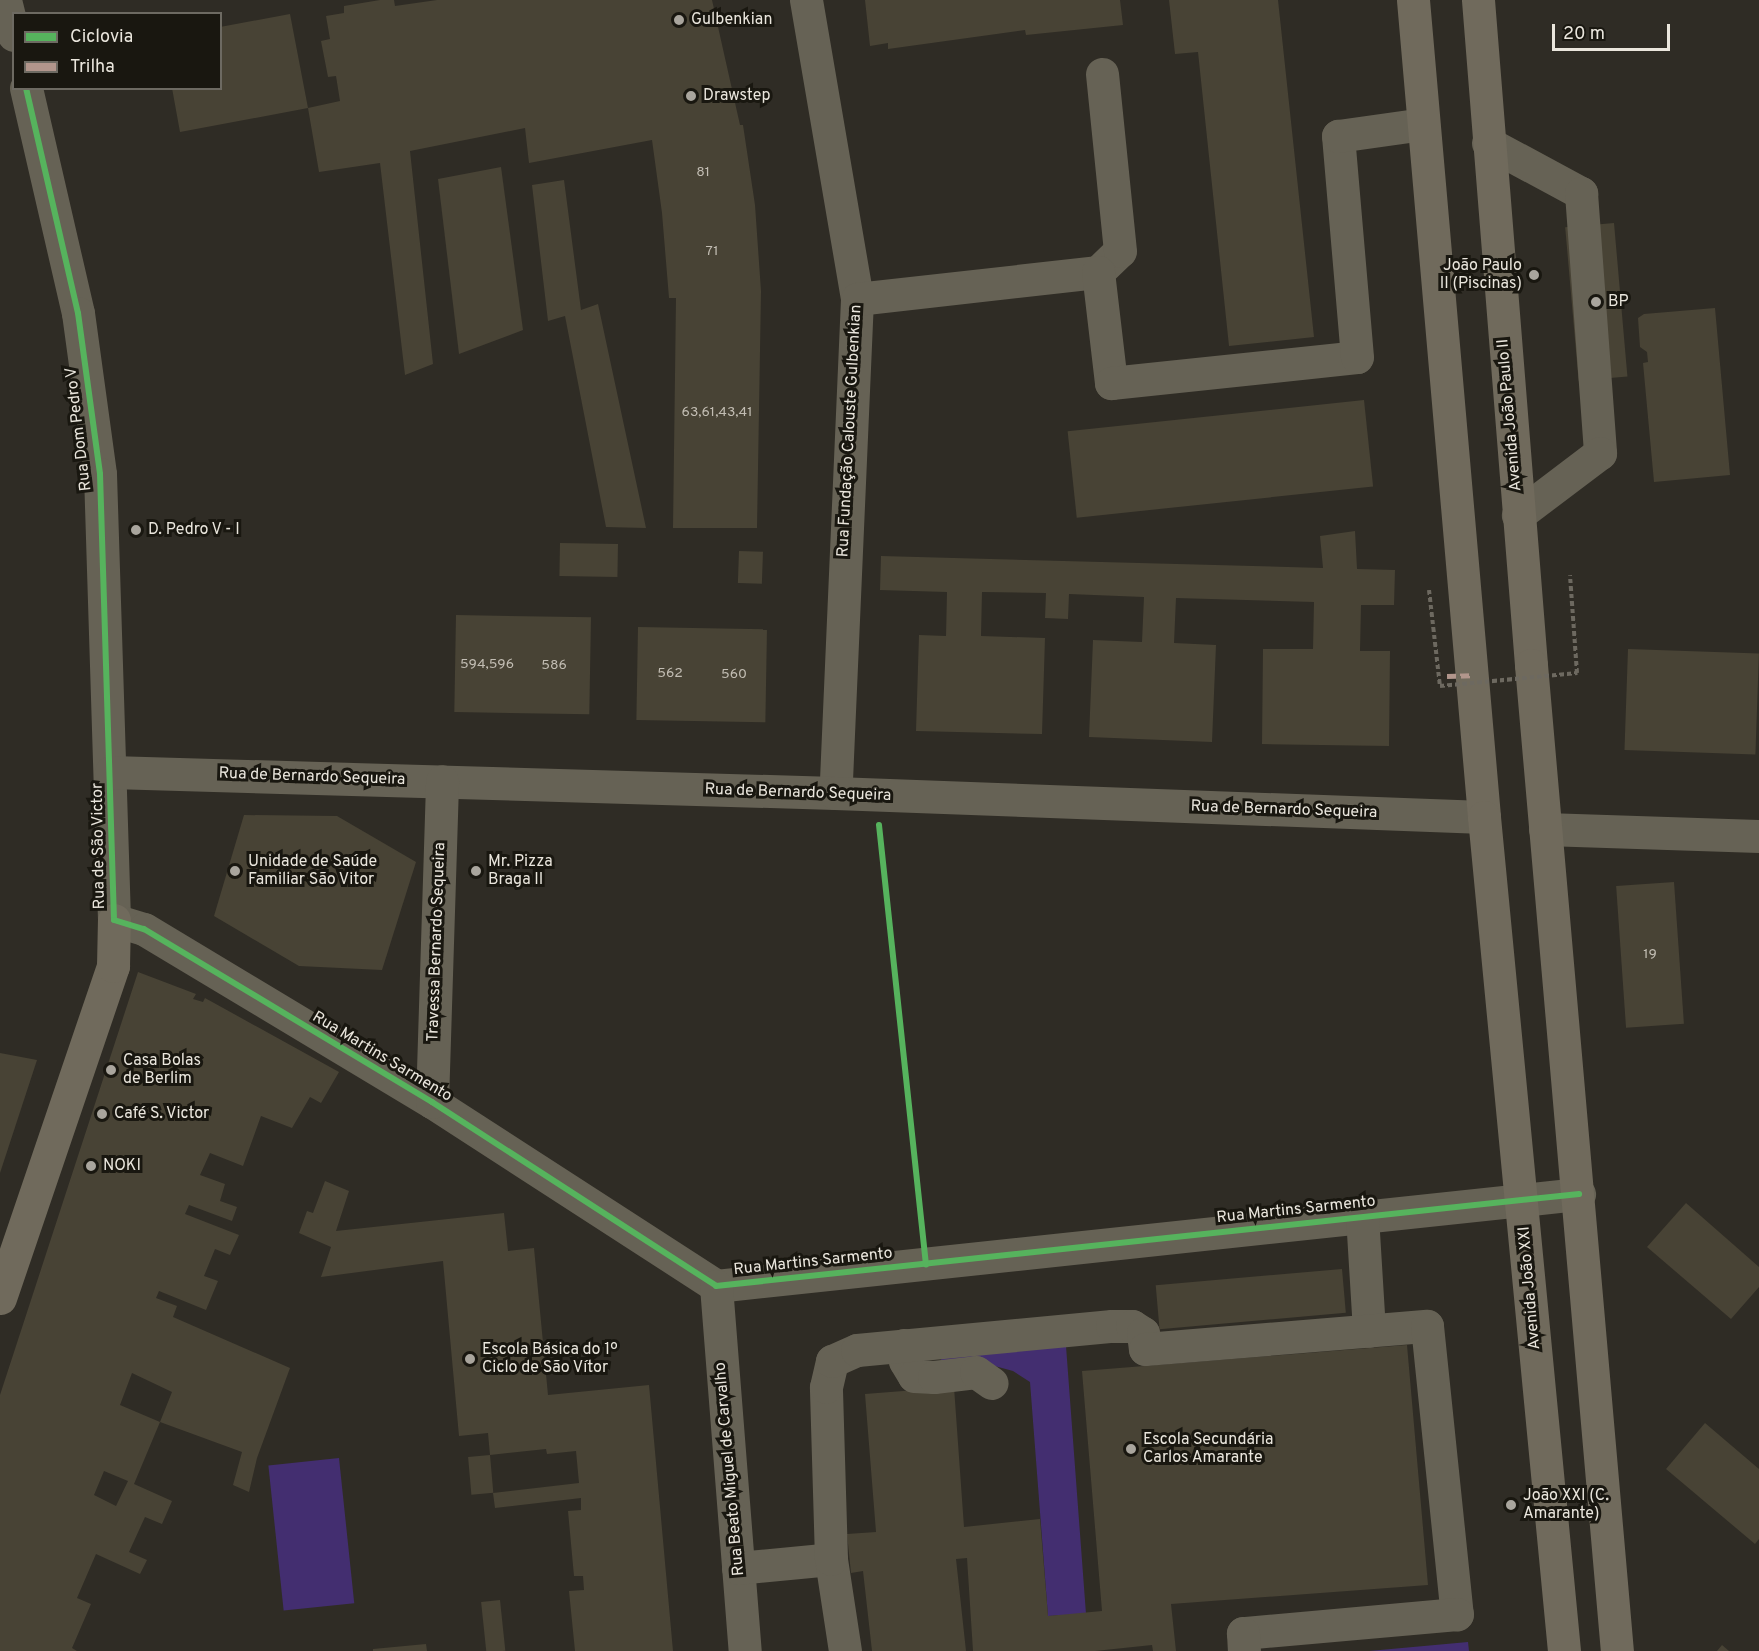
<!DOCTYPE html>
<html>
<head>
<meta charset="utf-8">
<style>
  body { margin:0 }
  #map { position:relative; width:1759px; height:1651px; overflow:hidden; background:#2f2c25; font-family:Overpass,sans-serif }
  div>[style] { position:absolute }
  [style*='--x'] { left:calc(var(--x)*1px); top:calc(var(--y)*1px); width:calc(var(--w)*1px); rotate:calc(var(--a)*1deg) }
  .green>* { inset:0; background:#432e70; transform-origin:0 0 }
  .building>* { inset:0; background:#484335; transform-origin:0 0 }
  .minor>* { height:33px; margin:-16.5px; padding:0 16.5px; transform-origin:16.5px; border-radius:16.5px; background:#666255 }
  .major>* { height:33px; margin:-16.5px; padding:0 16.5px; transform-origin:16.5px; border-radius:16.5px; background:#706a5c }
  .path-bridge>* { height:4px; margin-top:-2px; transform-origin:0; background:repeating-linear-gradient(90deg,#6d6960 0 4.5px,transparent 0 7.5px) }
  .quiet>* { height:4.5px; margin-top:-2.25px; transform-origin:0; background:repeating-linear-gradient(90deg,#b2968c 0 9px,transparent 0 13.5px) }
  .cycleway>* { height:6px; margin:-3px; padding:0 3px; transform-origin:3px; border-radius:3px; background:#56b35d }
  .dots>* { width:16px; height:16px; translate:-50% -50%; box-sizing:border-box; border:3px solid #191710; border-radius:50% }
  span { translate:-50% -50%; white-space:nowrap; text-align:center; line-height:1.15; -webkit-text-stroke:6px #191710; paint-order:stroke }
  .number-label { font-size:14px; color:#c2bdb3 }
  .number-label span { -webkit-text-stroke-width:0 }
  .poi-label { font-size:16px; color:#eae6dd }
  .left { translate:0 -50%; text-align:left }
  .right { translate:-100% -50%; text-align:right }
  .street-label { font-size:16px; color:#eae6dd }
  .legend { position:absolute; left:12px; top:12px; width:210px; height:78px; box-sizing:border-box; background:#191710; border:2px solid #6d6a62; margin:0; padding:8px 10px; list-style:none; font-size:18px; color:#eae6dd }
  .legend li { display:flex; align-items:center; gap:12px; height:30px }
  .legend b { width:30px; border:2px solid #6d6a62 }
  .scale { position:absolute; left:1552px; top:24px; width:118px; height:27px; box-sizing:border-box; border:3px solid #eae6dd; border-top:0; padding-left:8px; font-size:18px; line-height:21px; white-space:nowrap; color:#eae6dd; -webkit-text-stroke:4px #191710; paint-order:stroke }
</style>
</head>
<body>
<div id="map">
  <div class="green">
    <i style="clip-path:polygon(1066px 1346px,1086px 1614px,1048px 1616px,1030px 1382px,1013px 1371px,991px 1365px,945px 1364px,938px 1356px)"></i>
    <i style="left:339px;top:1458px;width:146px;height:71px;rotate:84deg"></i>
    <i style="clip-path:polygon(1468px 1642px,1469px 1651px,1369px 1651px)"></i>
  </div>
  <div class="building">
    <i style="clip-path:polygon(380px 0,394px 0,395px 6px,437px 0,712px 0,740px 125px,743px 125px,755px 205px,761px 291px,757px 528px,673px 528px,676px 298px,669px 298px,662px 213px,652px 140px,529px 163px,525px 128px,410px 151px,433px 364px,405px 375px,380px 163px,319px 172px,308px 108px,180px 132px,172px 88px,220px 88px,220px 27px,290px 14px,308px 108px,340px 101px,336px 76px,328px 77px,321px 41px,330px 39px,326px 16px,344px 13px,344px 6px)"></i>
    <i style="clip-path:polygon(865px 0,1120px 0,1123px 25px,1026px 35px,1025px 30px,888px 49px,888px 43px,870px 46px)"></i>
    <i style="clip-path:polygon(1169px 0,1278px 0,1314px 337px,1229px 346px,1198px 52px,1175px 54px)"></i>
    <i style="clip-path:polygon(501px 167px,523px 330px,459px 354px,438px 179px)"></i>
    <i style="clip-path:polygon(564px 180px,581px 310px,598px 304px,646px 528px,606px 527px,565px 316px,548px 321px,532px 185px)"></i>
    <i style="left:1614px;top:223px;width:154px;height:49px;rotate:85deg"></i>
    <i style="clip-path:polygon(1715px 308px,1730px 475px,1654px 482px,1643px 363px,1648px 362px,1647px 352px,1640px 347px,1638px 318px,1644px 314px)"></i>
    <i style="left:1364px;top:400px;width:87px;height:298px;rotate:84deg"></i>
    <i style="clip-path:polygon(1355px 531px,1357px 569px,1395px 570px,1394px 605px,1361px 605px,1360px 651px,1390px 651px,1389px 746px,1262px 744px,1263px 649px,1313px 649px,1314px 602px,1176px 598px,1174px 643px,1216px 645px,1212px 742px,1089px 737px,1093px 640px,1142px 642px,1144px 597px,1069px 594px,1068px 619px,1045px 618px,1046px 593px,982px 592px,981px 636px,1045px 638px,1042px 734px,916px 731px,919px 635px,946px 636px,947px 592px,880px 590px,881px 556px,1323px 568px,1320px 536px)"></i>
    <i style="left:560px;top:543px;width:58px;height:33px;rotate:1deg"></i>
    <i style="left:739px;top:551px;width:24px;height:32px;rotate:2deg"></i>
    <i style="left:456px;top:615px;width:135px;height:97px;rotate:1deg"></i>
    <i style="left:638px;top:627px;width:129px;height:93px;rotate:1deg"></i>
    <i style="left:1628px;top:649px;width:131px;height:101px;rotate:2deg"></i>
    <i style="clip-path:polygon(244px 815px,337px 816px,416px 862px,382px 970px,299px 966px,214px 916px)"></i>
    <i style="left:1674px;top:882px;width:142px;height:58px;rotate:86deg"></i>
    <i style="clip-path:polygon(evenodd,138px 972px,196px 994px,193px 999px,203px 1002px,205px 998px,339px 1072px,321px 1103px,310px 1097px,292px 1128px,261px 1116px,243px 1166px,210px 1153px,200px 1175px,225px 1184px,220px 1201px,237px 1207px,232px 1221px,189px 1205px,185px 1214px,239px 1235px,230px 1255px,215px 1249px,204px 1276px,218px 1281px,206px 1310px,159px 1291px,156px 1298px,177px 1306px,173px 1317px,290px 1368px,257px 1458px,249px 1492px,233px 1485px,242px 1452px,160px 1422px,172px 1392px,132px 1373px,120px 1405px,160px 1422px,134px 1484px,172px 1501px,162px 1524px,145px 1517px,129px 1552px,147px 1560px,140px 1574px,96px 1554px,77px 1598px,91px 1604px,72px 1648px,77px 1651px,0 1651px,0 1395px,138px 972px,104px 1471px,128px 1481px,116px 1506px,94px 1495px,104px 1471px)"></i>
    <i style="clip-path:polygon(0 1053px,37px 1060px,0 1173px)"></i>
    <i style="clip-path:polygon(325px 1181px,349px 1191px,336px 1231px,504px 1213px,508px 1251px,534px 1248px,548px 1395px,649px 1385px,673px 1651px,575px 1651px,569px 1591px,584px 1590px,583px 1576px,574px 1576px,568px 1511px,581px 1510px,581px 1498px,495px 1508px,493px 1493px,579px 1483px,576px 1451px,547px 1454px,546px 1449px,490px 1455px,488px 1433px,459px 1436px,443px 1261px,321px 1277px,331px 1247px,299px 1233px,307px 1211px,313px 1213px)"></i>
    <i style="clip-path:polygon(1686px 1203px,1759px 1267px,1759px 1287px,1731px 1319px,1647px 1247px)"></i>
    <i style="left:1342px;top:1269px;width:44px;height:187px;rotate:85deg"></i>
    <i style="clip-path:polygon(1407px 1345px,1428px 1585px,1171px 1604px,1176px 1651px,1153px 1651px,1152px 1645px,1095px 1651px,973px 1651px,967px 1558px,956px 1559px,966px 1651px,872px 1651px,863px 1571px,851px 1573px,847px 1534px,876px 1532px,865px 1394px,954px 1387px,964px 1527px,1040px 1519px,1048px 1616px,1102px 1611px,1082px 1371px)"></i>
    <i style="clip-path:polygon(1705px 1423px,1759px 1469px,1759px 1539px,1755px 1544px,1666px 1469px)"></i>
    <i style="left:490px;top:1455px;width:38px;height:22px;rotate:85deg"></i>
    <i style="left:500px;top:1600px;width:51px;height:19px;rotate:84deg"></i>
    <i style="clip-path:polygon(426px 1644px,427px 1651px,373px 1651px,373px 1649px)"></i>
    <i style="clip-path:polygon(1722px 1645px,1729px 1651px,1717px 1651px)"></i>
  </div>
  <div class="minor">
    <i style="--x:5;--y:0;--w:36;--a:76"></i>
    <i style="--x:806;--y:0;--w:303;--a:80.3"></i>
    <i style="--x:857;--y:299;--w:494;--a:92.5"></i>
    <i style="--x:26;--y:88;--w:231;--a:77"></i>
    <i style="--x:78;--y:313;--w:162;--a:82.2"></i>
    <i style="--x:100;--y:474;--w:446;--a:88.2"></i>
    <i style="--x:114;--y:920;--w:31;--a:17"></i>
    <i style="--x:144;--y:929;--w:336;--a:31"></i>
    <i style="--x:432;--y:1102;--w:338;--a:32.9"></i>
    <i style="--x:716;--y:1286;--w:868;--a:-6.09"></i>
    <i style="--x:1488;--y:143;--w:106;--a:28.3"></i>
    <i style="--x:1581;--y:193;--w:261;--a:85.8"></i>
    <i style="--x:1600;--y:453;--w:103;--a:142.9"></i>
    <i style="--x:1098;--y:272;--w:30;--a:-44"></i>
    <i style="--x:1120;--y:251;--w:178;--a:-95.8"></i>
    <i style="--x:857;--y:299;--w:243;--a:-6.4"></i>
    <i style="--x:1098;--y:272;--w:112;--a:83.3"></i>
    <i style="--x:1111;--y:383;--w:247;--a:-6"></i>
    <i style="--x:1357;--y:357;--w:222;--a:-94.9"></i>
    <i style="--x:1338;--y:136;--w:86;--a:-8"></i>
    <i style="--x:111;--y:772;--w:724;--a:1.66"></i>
    <i style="--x:835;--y:793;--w:649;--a:2.12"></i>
    <i style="--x:1545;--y:829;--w:214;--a:1.9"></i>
    <i style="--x:432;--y:1102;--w:321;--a:-88.2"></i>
    <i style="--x:1362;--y:1216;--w:115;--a:86.5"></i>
    <i style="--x:716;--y:1286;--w:366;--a:85.5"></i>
    <i style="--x:904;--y:1345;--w:16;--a:86"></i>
    <i style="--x:905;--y:1361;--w:17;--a:59"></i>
    <i style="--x:914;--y:1376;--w:20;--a:3"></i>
    <i style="--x:934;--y:1377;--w:42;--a:-6.8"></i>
    <i style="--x:976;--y:1372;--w:19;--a:35"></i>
    <i style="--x:738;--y:1568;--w:93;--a:-5.5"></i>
    <i style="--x:845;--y:1651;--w:93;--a:-98.7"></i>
    <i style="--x:831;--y:1559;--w:172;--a:-91.7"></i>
    <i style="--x:826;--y:1387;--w:27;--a:-77"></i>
    <i style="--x:832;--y:1361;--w:27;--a:-24"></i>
    <i style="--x:857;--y:1350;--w:256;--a:-5.4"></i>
    <i style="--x:1112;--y:1326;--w:20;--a:0"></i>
    <i style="--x:1132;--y:1326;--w:13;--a:32"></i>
    <i style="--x:1143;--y:1333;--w:16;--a:83"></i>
    <i style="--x:1145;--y:1349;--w:283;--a:-4.7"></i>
    <i style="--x:1427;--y:1326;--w:290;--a:84.1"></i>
    <i style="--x:1457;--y:1614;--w:215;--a:174.9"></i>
    <i style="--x:1243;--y:1633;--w:18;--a:87"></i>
  </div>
  <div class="major">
    <i style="--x:1413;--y:0;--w:820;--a:85.03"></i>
    <i style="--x:1484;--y:817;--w:838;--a:84.52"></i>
    <i style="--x:1478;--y:0;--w:667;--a:85.44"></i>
    <i style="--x:1531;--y:665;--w:990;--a:85.02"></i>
    <i style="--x:0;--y:1298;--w:351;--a:-71.2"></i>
    <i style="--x:113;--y:966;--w:46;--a:-88.8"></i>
  </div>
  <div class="path-bridge">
    <i style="--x:1429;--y:590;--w:97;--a:83.5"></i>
    <i style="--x:1440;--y:686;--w:138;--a:-5.4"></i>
    <i style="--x:1577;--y:673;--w:98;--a:-94.1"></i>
  </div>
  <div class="quiet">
    <i style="--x:1447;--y:676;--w:25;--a:-2"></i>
  </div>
  <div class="cycleway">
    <i style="--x:26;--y:88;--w:231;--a:77"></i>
    <i style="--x:78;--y:313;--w:162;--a:82.2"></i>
    <i style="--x:100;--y:474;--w:446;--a:88.2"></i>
    <i style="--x:114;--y:920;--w:31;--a:17"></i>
    <i style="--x:144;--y:929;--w:336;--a:31"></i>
    <i style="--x:432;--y:1102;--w:338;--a:32.9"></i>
    <i style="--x:716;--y:1286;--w:868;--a:-6.09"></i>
    <i style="--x:879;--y:825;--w:442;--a:83.9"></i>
  </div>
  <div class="dots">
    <i style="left:679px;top:20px;background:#a9a59d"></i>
    <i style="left:691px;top:96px;background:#a9a59d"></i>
    <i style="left:1534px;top:275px;background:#a9a59d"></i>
    <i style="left:1596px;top:302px;background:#a9a59d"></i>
    <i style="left:136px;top:530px;background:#a9a59d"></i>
    <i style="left:235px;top:871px;background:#a9a59d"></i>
    <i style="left:476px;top:871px;background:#a9a59d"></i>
    <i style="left:111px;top:1070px;background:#a9a59d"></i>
    <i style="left:102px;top:1114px;background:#a9a59d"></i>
    <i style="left:91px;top:1166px;background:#a9a59d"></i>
    <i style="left:470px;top:1359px;background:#a9a59d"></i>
    <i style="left:1131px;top:1449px;background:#a9a59d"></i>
    <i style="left:1511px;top:1505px;background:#a9a59d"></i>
  </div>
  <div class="number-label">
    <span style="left:703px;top:173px">81</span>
    <span style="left:712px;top:252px">71</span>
    <span style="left:717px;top:413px">63,61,43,41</span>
    <span style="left:487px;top:665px">594,596</span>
    <span style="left:554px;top:666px">586</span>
    <span style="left:670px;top:674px">562</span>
    <span style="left:734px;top:675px">560</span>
    <span style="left:1650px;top:955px">19</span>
  </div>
  <div class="poi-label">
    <span class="left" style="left:691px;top:20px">Gulbenkian</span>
    <span class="left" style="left:703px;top:96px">Drawstep</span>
    <span class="right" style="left:1522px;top:275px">João Paulo<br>II (Piscinas)</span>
    <span class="left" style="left:1608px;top:302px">BP</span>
    <span class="left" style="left:148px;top:530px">D. Pedro V - I</span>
    <span class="left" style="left:248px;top:871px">Unidade de Saúde<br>Familiar São Vitor</span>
    <span class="left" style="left:488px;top:871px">Mr. Pizza<br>Braga II</span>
    <span class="left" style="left:123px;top:1070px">Casa Bolas<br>de Berlim</span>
    <span class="left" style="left:114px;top:1114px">Café S. Victor</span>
    <span class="left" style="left:103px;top:1166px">NOKI</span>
    <span class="left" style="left:482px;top:1359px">Escola Básica do 1º<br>Ciclo de São Vítor</span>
    <span class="left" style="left:1143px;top:1449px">Escola Secundária<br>Carlos Amarante</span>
    <span class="left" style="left:1523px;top:1505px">João XXI (C.<br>Amarante)</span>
  </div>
  <div class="street-label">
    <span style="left:1510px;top:415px;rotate:-95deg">Avenida João Paulo II</span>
    <span style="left:79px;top:429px;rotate:-97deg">Rua Dom Pedro V</span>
    <span style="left:850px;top:431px;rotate:-87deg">Rua Fundação Calouste Gulbenkian</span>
    <span style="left:312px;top:777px;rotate:2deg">Rua de Bernardo Sequeira</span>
    <span style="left:798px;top:793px;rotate:2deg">Rua de Bernardo Sequeira</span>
    <span style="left:1284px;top:810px;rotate:2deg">Rua de Bernardo Sequeira</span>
    <span style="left:99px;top:846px;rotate:-91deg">Rua de São Victor</span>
    <span style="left:437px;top:942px;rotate:-88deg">Travessa Bernardo Sequeira</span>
    <span style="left:382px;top:1057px;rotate:31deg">Rua Martins Sarmento</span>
    <span style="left:1296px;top:1210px;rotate:-6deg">Rua Martins Sarmento</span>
    <span style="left:813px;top:1262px;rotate:-6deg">Rua Martins Sarmento</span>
    <span style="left:1530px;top:1288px;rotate:-95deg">Avenida João XXI</span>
    <span style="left:730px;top:1469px;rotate:-95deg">Rua Beato Miguel de Carvalho</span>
  </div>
  <ul class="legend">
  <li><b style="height:8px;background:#56b35d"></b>Ciclovia</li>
  <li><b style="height:8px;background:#b2968c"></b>Trilha</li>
  </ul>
  <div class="scale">20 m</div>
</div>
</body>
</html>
